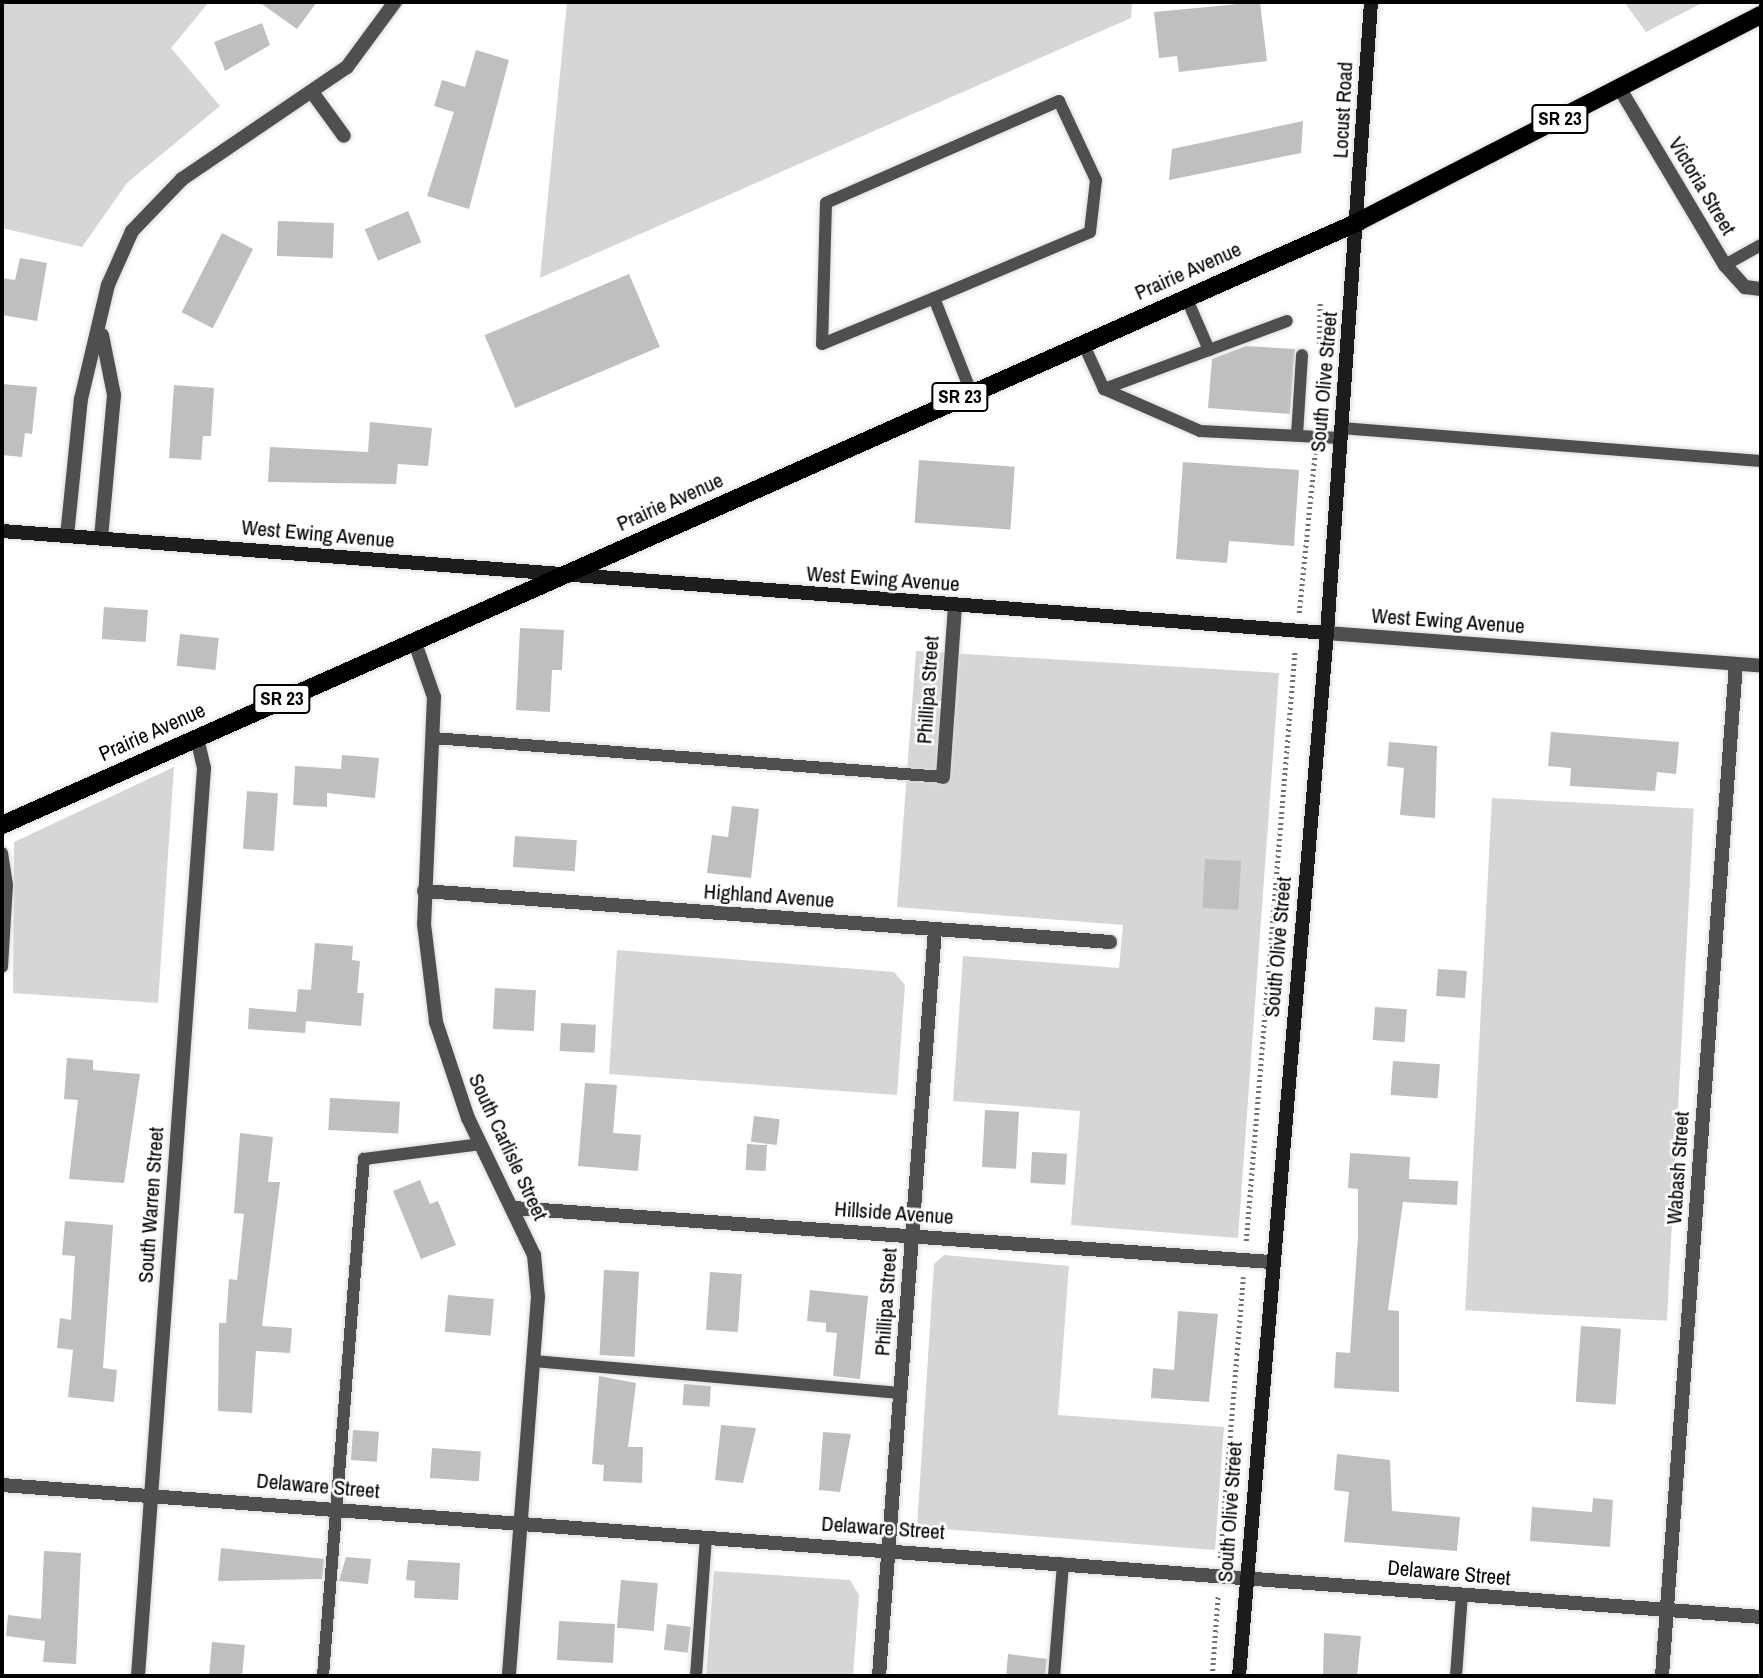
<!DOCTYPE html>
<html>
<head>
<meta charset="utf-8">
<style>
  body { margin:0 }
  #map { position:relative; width:1763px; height:1678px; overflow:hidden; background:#fff; font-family:"Archivo Narrow",sans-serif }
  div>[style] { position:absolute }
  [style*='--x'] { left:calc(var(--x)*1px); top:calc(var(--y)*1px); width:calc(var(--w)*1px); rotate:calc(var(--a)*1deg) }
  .green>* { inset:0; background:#d6d6d6; transform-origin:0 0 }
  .building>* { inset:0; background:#bfbfbf; transform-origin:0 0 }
  .path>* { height:4.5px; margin-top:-2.25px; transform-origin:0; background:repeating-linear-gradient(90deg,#717171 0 2px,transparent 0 5.5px) }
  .roads { filter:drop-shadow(0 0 2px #dbdbdb) drop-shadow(0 0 2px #dbdbdb) }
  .lane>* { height:12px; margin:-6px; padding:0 6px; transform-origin:6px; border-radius:6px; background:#4f4f4f }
  .street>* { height:14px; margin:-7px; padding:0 7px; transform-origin:7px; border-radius:7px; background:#4f4f4f }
  .secondary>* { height:14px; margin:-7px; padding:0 7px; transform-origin:7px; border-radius:7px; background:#1c1c1c }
  .primary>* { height:18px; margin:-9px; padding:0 9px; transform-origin:9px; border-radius:9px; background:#000 }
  span { translate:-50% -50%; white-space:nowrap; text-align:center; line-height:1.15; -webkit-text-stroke:5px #fff; paint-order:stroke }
  .shield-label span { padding:2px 5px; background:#fff; border:2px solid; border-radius:5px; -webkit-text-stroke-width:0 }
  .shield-label { font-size:19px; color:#000; font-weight:700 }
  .street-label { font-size:21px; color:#000 }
  .frame { position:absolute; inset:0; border:4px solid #000; pointer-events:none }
</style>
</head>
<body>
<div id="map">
  <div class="green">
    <i style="clip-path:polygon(2px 2px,209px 2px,171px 48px,220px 106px,127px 183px,82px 247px,2px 228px)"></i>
    <i style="clip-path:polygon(567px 2px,1132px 2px,1131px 18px,540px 278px)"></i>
    <i style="clip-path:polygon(1624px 2px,1704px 2px,1646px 32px)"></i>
    <i style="clip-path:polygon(916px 651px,1279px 673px,1238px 1238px,1071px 1225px,1080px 1111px,953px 1101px,963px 956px,1119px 968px,1123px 925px,897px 907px)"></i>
    <i style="clip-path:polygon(174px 767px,158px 1003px,13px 993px,14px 842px)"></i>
    <i style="left:1492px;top:798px;width:202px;height:513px;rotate:3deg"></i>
    <i style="clip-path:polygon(617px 950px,894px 972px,905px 985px,897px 1095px,609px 1074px)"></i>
    <i style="clip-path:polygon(944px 1255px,1069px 1266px,1058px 1415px,1224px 1427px,1215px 1550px,917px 1527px,934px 1264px)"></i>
    <i style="clip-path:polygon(714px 1571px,850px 1580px,859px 1595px,853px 1676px,706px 1676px)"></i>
  </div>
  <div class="building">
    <i style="clip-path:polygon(259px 2px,317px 2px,297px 29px)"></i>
    <i style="clip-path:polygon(1260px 2px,1267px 61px,1179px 72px,1177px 56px,1159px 58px,1154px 12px)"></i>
    <i style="clip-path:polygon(262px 23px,270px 45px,225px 71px,214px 42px)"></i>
    <i style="clip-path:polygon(476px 50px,509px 60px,469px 209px,427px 196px,454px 112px,434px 106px,442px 80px,465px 87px)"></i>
    <i style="clip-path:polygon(1303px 121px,1301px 153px,1169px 180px,1172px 149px)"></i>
    <i style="left:408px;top:211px;width:34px;height:47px;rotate:67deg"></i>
    <i style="left:278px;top:221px;width:56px;height:35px;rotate:2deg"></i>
    <i style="left:222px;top:233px;width:35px;height:89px;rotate:27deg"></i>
    <i style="clip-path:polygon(20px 258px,47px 263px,37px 321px,2px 315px,2px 278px,15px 280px)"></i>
    <i style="left:629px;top:274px;width:79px;height:157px;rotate:67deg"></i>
    <i style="clip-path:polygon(1246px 346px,1295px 349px,1290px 414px,1208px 408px,1212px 359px)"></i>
    <i style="clip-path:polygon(2px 384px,37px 387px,32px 434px,25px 433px,22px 457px,2px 455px)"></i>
    <i style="clip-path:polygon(174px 385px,214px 388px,211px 436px,203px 436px,201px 460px,169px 458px)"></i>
    <i style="clip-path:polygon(370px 422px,432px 428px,428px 466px,398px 464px,396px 484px,268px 482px,270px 447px,368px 452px)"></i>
    <i style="left:919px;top:460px;width:96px;height:63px;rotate:4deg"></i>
    <i style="clip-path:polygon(1183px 462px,1299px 470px,1294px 546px,1229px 541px,1227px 563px,1176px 559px)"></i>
    <i style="left:104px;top:607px;width:44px;height:32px;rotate:4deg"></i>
    <i style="clip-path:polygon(520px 628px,564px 630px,562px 670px,552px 670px,550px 712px,516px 710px)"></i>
    <i style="left:180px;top:634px;width:39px;height:32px;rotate:6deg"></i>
    <i style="clip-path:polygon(1551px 732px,1679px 742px,1676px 774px,1657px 772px,1655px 791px,1570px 786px,1571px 768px,1548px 766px)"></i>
    <i style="clip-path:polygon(1389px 742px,1437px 746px,1435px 818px,1400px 815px,1404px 768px,1387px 766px)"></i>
    <i style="clip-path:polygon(342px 755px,379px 758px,375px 798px,327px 793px,327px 807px,293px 805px,295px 766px,341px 769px)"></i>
    <i style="left:247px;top:791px;width:31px;height:58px;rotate:4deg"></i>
    <i style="clip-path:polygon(732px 806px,759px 809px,751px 878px,707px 873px,712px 835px,728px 837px)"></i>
    <i style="left:515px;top:836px;width:62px;height:31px;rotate:4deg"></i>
    <i style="left:1205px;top:859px;width:36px;height:49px;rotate:3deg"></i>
    <i style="clip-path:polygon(315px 943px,353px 946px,352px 960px,360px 961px,357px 993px,364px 993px,361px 1026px,306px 1021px,305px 1033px,248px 1029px,249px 1008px,296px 1012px,298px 989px,311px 990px)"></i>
    <i style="left:1438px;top:969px;width:29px;height:27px;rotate:4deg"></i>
    <i style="left:495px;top:988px;width:41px;height:41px;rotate:3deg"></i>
    <i style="left:1375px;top:1007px;width:32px;height:33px;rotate:4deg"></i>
    <i style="left:561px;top:1023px;width:35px;height:28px;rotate:3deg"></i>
    <i style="clip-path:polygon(67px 1058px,93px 1060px,93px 1070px,140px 1074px,124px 1183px,69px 1179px,78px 1100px,64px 1099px)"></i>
    <i style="left:1393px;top:1061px;width:47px;height:34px;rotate:4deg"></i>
    <i style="clip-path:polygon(585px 1083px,617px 1085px,613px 1133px,641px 1135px,638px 1171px,578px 1166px)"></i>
    <i style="left:330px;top:1098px;width:70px;height:32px;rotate:3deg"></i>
    <i style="left:985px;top:1110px;width:34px;height:57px;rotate:3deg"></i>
    <i style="left:754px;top:1116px;width:26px;height:26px;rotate:7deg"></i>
    <i style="clip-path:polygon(240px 1133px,273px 1137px,268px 1182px,280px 1182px,262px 1326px,292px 1328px,290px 1353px,256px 1351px,252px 1413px,218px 1411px,219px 1323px,226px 1323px,229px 1279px,237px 1280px,244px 1214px,234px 1213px)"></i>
    <i style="left:747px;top:1144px;width:20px;height:26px;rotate:3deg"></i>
    <i style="left:1032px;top:1152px;width:35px;height:31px;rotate:3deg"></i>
    <i style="clip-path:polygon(1350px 1153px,1410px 1157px,1409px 1179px,1458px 1181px,1457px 1205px,1403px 1202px,1388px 1310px,1399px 1311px,1399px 1392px,1334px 1388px,1336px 1352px,1350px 1353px,1358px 1236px,1358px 1189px,1348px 1188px)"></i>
    <i style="clip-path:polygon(420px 1180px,430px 1204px,438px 1201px,456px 1245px,421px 1259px,393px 1191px)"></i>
    <i style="clip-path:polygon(65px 1221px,113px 1225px,103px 1368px,117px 1370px,114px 1402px,68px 1397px,73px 1350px,57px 1348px,60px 1318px,71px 1320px,75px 1256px,62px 1255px)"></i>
    <i style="left:604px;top:1270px;width:35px;height:85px;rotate:3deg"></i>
    <i style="left:710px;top:1272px;width:32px;height:58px;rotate:4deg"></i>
    <i style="clip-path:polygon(810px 1290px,868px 1296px,860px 1379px,833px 1376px,837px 1333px,826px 1332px,826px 1323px,807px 1321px)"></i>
    <i style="left:448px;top:1295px;width:46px;height:37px;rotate:5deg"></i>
    <i style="clip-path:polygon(1178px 1311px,1218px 1314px,1209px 1402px,1151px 1398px,1153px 1368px,1174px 1370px)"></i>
    <i style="left:1581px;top:1326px;width:40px;height:76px;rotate:4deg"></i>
    <i style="clip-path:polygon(599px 1376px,636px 1383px,628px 1447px,643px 1447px,642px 1483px,603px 1481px,604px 1465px,592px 1464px)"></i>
    <i style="left:684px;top:1384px;width:27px;height:21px;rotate:4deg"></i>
    <i style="clip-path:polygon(721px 1425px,756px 1428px,743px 1483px,715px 1480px)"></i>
    <i style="left:353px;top:1430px;width:26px;height:30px;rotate:4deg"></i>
    <i style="clip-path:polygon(823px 1432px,851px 1434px,840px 1492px,819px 1490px)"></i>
    <i style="left:432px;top:1448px;width:49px;height:30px;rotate:4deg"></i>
    <i style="clip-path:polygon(1337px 1454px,1390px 1460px,1392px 1511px,1460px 1517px,1457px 1551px,1344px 1542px,1349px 1492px,1334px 1490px)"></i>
    <i style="clip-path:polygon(1593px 1498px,1613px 1500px,1610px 1547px,1530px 1541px,1532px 1507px,1592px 1512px)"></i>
    <i style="clip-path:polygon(221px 1548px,324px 1559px,322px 1579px,218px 1581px)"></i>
    <i style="clip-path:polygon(44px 1551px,81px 1553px,76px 1664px,43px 1662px,45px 1641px,6px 1636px,8px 1615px,41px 1619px)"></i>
    <i style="clip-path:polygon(346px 1557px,371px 1559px,368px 1584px,339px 1581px)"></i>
    <i style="clip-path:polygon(408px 1560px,460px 1563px,458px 1600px,414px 1598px,415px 1581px,406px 1580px)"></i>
    <i style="left:621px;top:1580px;width:37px;height:48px;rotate:5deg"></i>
    <i style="left:559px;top:1621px;width:56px;height:39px;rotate:3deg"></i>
    <i style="left:667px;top:1624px;width:24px;height:26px;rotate:7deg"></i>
    <i style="clip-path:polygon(1324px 1633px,1361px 1636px,1357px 1676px,1323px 1676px)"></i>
    <i style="left:212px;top:1642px;width:33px;height:34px;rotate:5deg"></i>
    <i style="clip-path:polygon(1008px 1654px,1047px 1659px,1045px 1676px,1006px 1676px)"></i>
  </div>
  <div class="path">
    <i style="--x:1319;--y:344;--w:44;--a:-88.7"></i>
    <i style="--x:1299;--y:613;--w:160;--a:-84.3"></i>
    <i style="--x:1246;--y:1241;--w:594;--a:-85.27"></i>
    <i style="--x:1220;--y:1558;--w:282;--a:-85.3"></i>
    <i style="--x:1212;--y:1676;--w:81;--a:-85.8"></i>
  </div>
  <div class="roads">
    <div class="lane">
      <i style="--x:1725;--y:265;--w:41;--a:-29.1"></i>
      <i style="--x:1186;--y:297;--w:58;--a:66.5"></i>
      <i style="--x:934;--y:298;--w:169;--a:-22.9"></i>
      <i style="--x:1090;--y:232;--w:52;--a:-83.4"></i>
      <i style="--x:1096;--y:180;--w:87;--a:-115.1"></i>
      <i style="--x:1059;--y:101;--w:254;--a:156.4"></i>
      <i style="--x:826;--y:203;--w:141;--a:91.6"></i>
      <i style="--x:822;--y:344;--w:121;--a:-22.3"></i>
      <i style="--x:934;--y:298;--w:101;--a:68.5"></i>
      <i style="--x:1083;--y:343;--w:51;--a:65.5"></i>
      <i style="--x:1104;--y:389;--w:105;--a:23.6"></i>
      <i style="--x:1200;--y:431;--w:140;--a:2.9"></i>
      <i style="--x:1104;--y:389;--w:195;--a:-20.4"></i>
      <i style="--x:1341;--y:428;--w:421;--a:4.5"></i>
      <i style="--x:1297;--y:435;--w:80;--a:-86.4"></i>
      <i style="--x:433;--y:738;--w:511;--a:4.37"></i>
      <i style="--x:2;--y:853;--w:32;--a:81"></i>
      <i style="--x:7;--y:885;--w:82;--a:93.5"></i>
      <i style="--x:534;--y:1361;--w:367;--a:5"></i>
      <i style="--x:323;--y:1676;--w:519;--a:-85.47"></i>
      <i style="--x:364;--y:1159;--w:118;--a:-7.3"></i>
      <i style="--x:696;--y:1676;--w:138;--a:-85.9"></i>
      <i style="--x:1054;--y:1676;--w:113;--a:-85.4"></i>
      <i style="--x:1456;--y:1676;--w:81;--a:-85.8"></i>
    </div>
    <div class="street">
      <i style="--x:1620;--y:89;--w:205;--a:59.2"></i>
      <i style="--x:1725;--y:265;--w:30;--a:48"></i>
      <i style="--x:1745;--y:287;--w:16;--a:7"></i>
      <i style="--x:312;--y:92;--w:54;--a:54"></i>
      <i style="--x:67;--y:536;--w:138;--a:-84.2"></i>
      <i style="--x:81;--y:399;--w:117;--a:-76.7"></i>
      <i style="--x:108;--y:285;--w:59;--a:-66"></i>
      <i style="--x:132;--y:231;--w:72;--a:-46.1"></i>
      <i style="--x:182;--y:179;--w:199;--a:-34.2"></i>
      <i style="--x:347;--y:67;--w:81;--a:-53.6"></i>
      <i style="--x:101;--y:538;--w:144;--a:-84.8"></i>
      <i style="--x:114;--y:395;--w:61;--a:-101.3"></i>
      <i style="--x:1327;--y:633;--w:435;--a:4.3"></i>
      <i style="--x:414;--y:640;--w:60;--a:70.7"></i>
      <i style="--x:434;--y:697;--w:227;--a:92.5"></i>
      <i style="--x:424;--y:924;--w:99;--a:83"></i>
      <i style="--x:436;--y:1022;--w:101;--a:71.6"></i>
      <i style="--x:468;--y:1118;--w:152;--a:64.3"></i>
      <i style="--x:534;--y:1255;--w:42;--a:84.6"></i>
      <i style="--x:538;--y:1297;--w:380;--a:94.4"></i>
      <i style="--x:943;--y:777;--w:172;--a:-86"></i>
      <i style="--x:424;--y:891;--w:688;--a:4.25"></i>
      <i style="--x:514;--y:1208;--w:759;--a:4.08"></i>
      <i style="--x:2;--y:1485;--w:1764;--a:4.29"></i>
      <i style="--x:138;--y:1676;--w:910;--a:-85.84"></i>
      <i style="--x:204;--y:768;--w:32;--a:-103"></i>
      <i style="--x:879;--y:1676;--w:748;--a:-85.71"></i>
      <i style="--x:1662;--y:1676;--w:1015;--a:-85.82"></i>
    </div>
    <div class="secondary">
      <i style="--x:2;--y:531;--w:1329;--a:4.4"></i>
      <i style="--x:1239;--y:1676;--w:1047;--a:-85.18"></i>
      <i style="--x:1327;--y:633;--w:633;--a:-86.01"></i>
    </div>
    <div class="primary">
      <i style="--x:2;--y:825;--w:1484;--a:-23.97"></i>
      <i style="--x:1358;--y:222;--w:453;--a:-27.2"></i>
    </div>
  </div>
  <div class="shield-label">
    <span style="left:1560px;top:119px">SR 23</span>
    <span style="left:960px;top:397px">SR 23</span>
    <span style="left:282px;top:699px">SR 23</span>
  </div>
  <div class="street-label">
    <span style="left:1343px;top:110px;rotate:-87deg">Locust Road</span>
    <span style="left:1702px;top:186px;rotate:59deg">Victoria Street</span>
    <span style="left:1188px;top:271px;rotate:-24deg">Prairie Avenue</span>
    <span style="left:1324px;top:382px;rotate:-85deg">South Olive Street</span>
    <span style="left:670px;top:502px;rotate:-24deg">Prairie Avenue</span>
    <span style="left:318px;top:534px;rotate:5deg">West Ewing Avenue</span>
    <span style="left:883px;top:579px;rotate:4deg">West Ewing Avenue</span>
    <span style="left:1448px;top:621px;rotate:4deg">West Ewing Avenue</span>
    <span style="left:928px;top:690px;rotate:-86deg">Phillipa Street</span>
    <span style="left:152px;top:732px;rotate:-24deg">Prairie Avenue</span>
    <span style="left:769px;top:896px;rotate:4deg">Highland Avenue</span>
    <span style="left:1278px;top:947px;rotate:-85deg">South Olive Street</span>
    <span style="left:508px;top:1147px;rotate:65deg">South Carlisle Street</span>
    <span style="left:1678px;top:1168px;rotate:-86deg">Wabash Street</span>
    <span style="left:151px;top:1205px;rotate:-86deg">South Warren Street</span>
    <span style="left:894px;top:1213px;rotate:4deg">Hillside Avenue</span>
    <span style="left:886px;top:1302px;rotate:-86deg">Phillipa Street</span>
    <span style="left:318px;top:1486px;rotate:5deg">Delaware Street</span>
    <span style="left:1230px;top:1512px;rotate:-86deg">South Olive Street</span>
    <span style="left:883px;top:1528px;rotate:4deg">Delaware Street</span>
    <span style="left:1449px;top:1573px;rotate:5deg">Delaware Street</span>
  </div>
  <div class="frame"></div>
</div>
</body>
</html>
